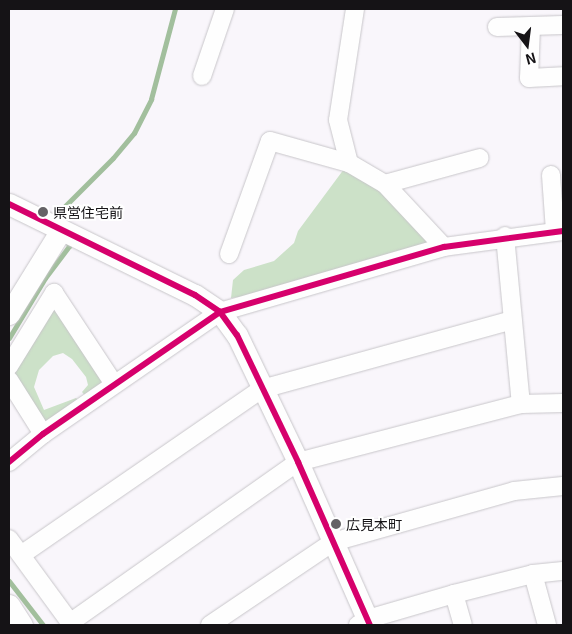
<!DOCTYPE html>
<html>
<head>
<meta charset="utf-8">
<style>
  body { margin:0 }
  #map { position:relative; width:572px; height:634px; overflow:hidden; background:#f9f6fb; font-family:Georgia,"Noto Sans JP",serif }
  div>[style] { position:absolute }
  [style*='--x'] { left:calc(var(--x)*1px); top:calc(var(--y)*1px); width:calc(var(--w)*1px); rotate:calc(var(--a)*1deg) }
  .green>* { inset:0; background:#cce1c8 }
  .stream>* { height:5px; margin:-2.5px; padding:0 2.5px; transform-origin:2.5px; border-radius:2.5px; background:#a2bf9d }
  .roads { filter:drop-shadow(0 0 1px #c8c6ca) drop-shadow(0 0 1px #c8c6ca) }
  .minor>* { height:18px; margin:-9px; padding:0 9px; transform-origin:9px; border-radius:9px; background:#fefefe }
  .tertiary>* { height:21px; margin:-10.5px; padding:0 10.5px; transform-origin:10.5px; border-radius:10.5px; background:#fefefe }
  .cycleway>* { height:6px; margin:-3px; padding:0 3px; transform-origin:3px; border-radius:3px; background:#d6006c }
  .dots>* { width:14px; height:14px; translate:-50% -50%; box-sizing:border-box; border:2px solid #fff; border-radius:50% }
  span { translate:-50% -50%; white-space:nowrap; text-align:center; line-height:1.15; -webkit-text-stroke:4px #fff; paint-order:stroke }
  .poi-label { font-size:14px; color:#151316 }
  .left { translate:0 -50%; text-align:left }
  .frame { position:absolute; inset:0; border:10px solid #151316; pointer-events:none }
  .north { position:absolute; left:502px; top:20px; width:50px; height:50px; -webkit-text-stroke:4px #fff; paint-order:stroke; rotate:165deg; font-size:14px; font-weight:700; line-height:20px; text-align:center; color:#151316 }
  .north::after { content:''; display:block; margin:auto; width:18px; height:22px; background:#151316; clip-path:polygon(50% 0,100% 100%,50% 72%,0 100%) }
</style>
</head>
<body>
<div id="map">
  <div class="green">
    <i style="clip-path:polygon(344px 169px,365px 175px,437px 244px,252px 296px,231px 298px,233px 280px,244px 270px,274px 261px,294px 243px,298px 231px)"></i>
    <i style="clip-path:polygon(52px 302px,109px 383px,88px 399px,82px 392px,88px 385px,86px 377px,72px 359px,63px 353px,53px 356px,39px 370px,34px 387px,44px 410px,76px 398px,81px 402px,44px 431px,10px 373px)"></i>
  </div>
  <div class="stream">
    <i style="--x:62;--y:222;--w:10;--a:-107"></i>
    <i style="--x:59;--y:212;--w:76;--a:-45"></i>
    <i style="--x:113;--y:158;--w:33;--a:-50"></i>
    <i style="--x:134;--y:133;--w:38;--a:-63"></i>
    <i style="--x:151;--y:99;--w:93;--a:-75.1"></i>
    <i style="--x:9;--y:338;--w:70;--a:-59"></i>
    <i style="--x:45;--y:278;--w:40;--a:-53"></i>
    <i style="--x:69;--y:246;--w:6;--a:-108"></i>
    <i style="--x:9;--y:581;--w:56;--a:52.3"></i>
  </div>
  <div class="roads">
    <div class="minor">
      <i style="--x:355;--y:9;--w:112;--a:98.7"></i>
      <i style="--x:338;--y:120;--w:44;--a:75.7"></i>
      <i style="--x:349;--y:163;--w:42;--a:30.3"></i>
      <i style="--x:385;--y:184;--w:86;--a:46.9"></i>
      <i style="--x:497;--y:27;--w:66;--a:-1.7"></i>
      <i style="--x:531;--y:27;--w:51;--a:92.2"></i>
      <i style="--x:529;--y:78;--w:34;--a:-3"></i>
      <i style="--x:202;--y:76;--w:71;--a:-71.1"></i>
      <i style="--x:551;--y:175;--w:56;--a:85.9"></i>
      <i style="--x:385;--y:184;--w:98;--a:-15.3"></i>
      <i style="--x:505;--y:236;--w:169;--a:84.6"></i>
      <i style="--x:229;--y:254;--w:120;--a:-70.1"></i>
      <i style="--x:270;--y:141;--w:82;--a:15.6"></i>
      <i style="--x:9;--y:366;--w:86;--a:-58.3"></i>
      <i style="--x:54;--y:293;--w:109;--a:56.6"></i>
      <i style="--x:9;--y:380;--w:64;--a:57.8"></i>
      <i style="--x:9;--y:462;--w:44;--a:-39.5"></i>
      <i style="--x:43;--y:434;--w:215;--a:-34.6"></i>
      <i style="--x:220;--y:312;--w:233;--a:-16.2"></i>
      <i style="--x:444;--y:247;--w:120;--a:-7.7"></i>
      <i style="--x:9;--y:539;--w:107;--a:53.8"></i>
      <i style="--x:21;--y:555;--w:293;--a:-34.6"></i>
      <i style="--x:262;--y:389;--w:259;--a:-15.4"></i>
      <i style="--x:533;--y:574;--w:53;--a:74.6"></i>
      <i style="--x:454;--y:594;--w:32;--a:74"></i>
      <i style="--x:71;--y:622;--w:278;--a:-35.2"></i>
      <i style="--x:298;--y:462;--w:230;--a:-14.6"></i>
      <i style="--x:521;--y:404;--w:42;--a:-1.4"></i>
      <i style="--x:210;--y:625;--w:148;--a:-34"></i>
      <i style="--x:333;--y:542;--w:188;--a:-15.7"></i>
      <i style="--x:514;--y:491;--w:49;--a:-5.8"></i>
      <i style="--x:358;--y:625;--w:12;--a:-31"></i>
      <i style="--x:368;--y:619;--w:90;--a:-16.2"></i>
      <i style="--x:454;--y:594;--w:81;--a:-14.2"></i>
      <i style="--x:533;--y:574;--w:30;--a:-6"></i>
    </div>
    <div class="tertiary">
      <i style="--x:9;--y:204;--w:207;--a:26.1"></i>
      <i style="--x:195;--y:295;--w:30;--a:34"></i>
      <i style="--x:220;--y:312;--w:29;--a:54"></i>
      <i style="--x:237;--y:335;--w:141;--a:64.3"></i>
      <i style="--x:298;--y:462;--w:178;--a:66.2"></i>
      <i style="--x:9;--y:314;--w:99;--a:-58.2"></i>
      <i style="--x:9;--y:605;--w:24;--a:57"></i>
    </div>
  </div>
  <div class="cycleway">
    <i style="--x:9;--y:204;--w:207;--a:26.1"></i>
    <i style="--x:195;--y:295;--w:30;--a:34"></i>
    <i style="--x:220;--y:312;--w:29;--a:54"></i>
    <i style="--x:237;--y:335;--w:141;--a:64.3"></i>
    <i style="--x:298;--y:462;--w:178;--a:66.2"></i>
    <i style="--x:9;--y:462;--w:44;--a:-39.5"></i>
    <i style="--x:43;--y:434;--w:215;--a:-34.6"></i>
    <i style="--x:220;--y:312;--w:233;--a:-16.2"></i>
    <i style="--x:444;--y:247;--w:120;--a:-7.7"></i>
  </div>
  <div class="dots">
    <i style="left:43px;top:212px;background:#656266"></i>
    <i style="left:336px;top:524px;background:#656266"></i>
  </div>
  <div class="poi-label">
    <span class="left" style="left:53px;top:212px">県営住宅前</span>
    <span class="left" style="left:346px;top:524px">広見本町</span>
  </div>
  <div class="frame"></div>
  <div class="north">N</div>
</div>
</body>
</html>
